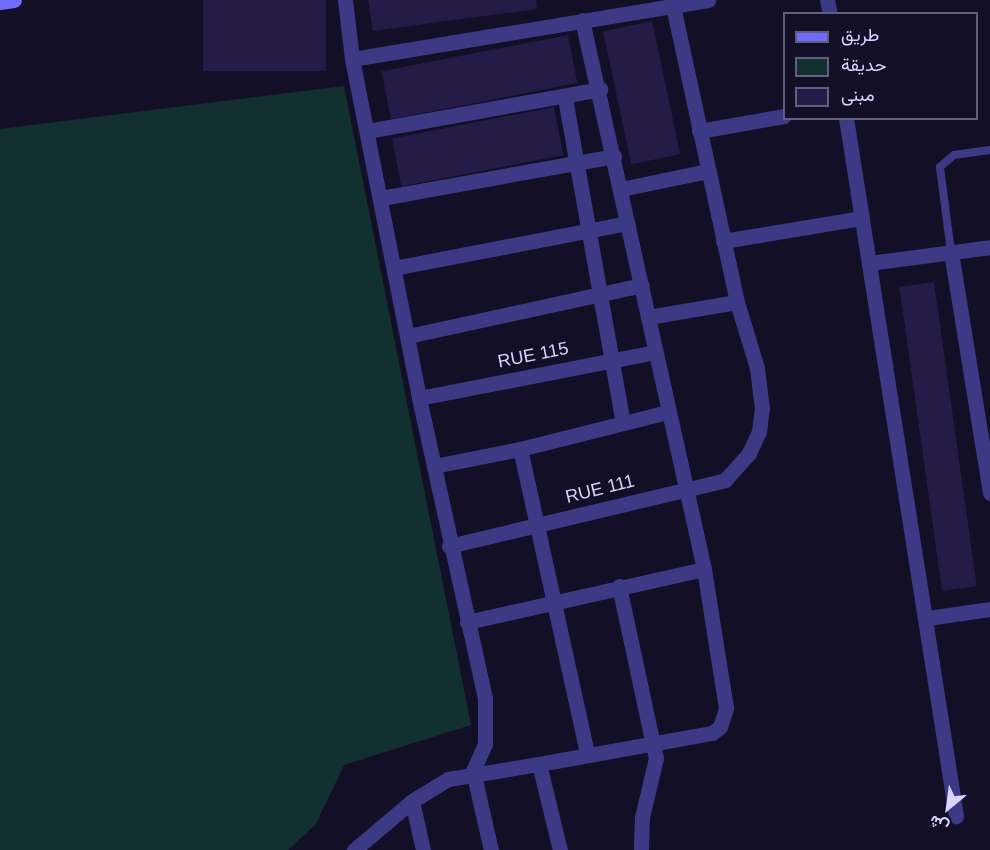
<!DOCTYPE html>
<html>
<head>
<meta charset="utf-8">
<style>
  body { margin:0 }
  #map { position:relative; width:990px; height:850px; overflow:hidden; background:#130f26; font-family:Arial,Vazirmatn,sans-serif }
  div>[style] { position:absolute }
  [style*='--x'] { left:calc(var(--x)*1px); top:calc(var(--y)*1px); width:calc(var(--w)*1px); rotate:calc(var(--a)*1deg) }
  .green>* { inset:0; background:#12302f }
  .building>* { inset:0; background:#241b47; transform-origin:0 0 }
  .lane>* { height:8px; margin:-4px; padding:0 4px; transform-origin:4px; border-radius:4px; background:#3d3a85 }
  .street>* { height:15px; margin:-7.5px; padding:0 7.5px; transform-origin:7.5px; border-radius:7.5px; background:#3d3a85 }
  .secondary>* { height:15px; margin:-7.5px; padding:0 7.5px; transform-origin:7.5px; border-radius:7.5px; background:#6f6bff }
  span { translate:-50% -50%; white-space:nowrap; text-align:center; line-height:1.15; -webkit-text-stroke:6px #130f26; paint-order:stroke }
  .street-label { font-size:18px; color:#d9d4ff }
  .legend { position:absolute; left:783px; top:12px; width:195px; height:108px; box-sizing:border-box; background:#130f26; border:2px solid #625e7d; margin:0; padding:8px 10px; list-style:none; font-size:18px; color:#d9d4ff }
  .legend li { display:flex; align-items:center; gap:12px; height:30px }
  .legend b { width:30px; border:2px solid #625e7d }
  .north { position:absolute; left:918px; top:778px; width:60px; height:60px; -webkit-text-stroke:4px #130f26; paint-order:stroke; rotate:209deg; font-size:16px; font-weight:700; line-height:24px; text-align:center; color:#d9d4ff }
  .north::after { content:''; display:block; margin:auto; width:21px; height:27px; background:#d9d4ff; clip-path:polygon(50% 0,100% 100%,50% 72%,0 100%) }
</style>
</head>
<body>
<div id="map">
  <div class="green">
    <i style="clip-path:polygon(344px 86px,471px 725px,344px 765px,316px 824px,288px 850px,0 850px,0 129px)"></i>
  </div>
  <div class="building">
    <i style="left:203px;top:0;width:123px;height:71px"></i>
    <i style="clip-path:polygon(368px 0,536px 0,537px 9px,373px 31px)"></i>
    <i style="left:652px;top:21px;width:136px;height:50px;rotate:78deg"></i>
    <i style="left:568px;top:35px;width:49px;height:190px;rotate:79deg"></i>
    <i style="left:554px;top:107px;width:49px;height:165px;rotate:79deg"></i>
    <i style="left:934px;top:282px;width:307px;height:35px;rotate:82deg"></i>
  </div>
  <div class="lane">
    <i style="--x:951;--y:252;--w:86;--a:-97.4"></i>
    <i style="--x:940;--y:167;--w:18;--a:-41"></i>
    <i style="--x:954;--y:155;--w:36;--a:-8"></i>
  </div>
  <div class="street">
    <i style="--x:345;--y:0;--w:59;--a:83.2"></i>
    <i style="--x:352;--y:59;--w:346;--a:78.8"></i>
    <i style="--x:419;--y:398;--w:306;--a:77.6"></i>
    <i style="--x:485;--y:697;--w:47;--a:90"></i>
    <i style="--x:485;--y:744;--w:30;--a:114"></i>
    <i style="--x:827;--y:0;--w:14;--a:78"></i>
    <i style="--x:352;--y:59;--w:361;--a:-9.4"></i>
    <i style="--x:565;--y:98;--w:330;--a:79.9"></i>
    <i style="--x:846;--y:118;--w:707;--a:81.04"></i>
    <i style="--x:367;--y:131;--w:237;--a:-10.2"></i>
    <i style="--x:699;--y:131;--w:86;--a:-10"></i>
    <i style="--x:621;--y:189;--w:89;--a:-11.7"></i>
    <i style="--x:381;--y:198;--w:237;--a:-10.2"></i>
    <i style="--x:723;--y:241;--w:141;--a:-9.4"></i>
    <i style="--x:951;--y:252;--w:244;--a:80.8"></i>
    <i style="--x:869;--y:263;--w:122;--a:-7.5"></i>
    <i style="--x:394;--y:268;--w:238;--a:-10.9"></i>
    <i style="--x:648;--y:317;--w:90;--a:-9.6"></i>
    <i style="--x:408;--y:336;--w:239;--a:-12.3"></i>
    <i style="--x:419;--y:398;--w:240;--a:-11"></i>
    <i style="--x:434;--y:466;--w:88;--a:-11.2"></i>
    <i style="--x:449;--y:546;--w:284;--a:-13.4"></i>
    <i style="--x:725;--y:480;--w:36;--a:-48"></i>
    <i style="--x:749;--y:453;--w:23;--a:-65"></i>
    <i style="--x:759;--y:432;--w:23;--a:-83"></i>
    <i style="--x:762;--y:409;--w:41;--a:-97"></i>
    <i style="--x:757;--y:368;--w:69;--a:-106.9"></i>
    <i style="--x:737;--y:302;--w:303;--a:-102.2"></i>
    <i style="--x:619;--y:586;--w:176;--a:77.9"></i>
    <i style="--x:656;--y:758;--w:61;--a:103.3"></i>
    <i style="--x:642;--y:817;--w:33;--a:92"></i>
    <i style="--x:928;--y:618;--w:63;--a:-8.3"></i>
    <i style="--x:467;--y:622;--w:243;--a:-12.6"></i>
    <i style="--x:587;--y:753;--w:311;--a:-102.4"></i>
    <i style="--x:520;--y:449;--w:152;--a:-14.1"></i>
    <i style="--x:539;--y:764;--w:176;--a:-10.2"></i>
    <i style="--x:712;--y:733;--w:10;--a:-37"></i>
    <i style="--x:720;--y:727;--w:20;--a:-72"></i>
    <i style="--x:726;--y:708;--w:141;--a:-99"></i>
    <i style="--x:704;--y:569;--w:562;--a:-102.53"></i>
    <i style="--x:473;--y:771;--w:81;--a:77.2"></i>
    <i style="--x:412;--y:801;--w:50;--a:77.3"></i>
    <i style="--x:354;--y:850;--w:76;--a:-40.2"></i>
    <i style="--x:412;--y:801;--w:42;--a:-31.4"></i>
    <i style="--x:448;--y:779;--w:92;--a:-9.4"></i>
    <i style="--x:539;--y:764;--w:89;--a:76.3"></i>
  </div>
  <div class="secondary">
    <i style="--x:0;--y:2;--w:14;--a:-8"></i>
  </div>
  <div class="street-label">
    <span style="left:533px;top:355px;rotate:-11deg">RUE 115</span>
    <span style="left:600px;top:489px;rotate:-14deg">RUE 111</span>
  </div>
  <ul class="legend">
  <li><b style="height:8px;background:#6f6bff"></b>طريق</li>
  <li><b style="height:16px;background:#12302f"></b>حديقة</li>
  <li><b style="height:16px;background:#241b47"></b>مبنى</li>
  </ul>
  <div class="north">ش</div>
</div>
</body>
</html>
